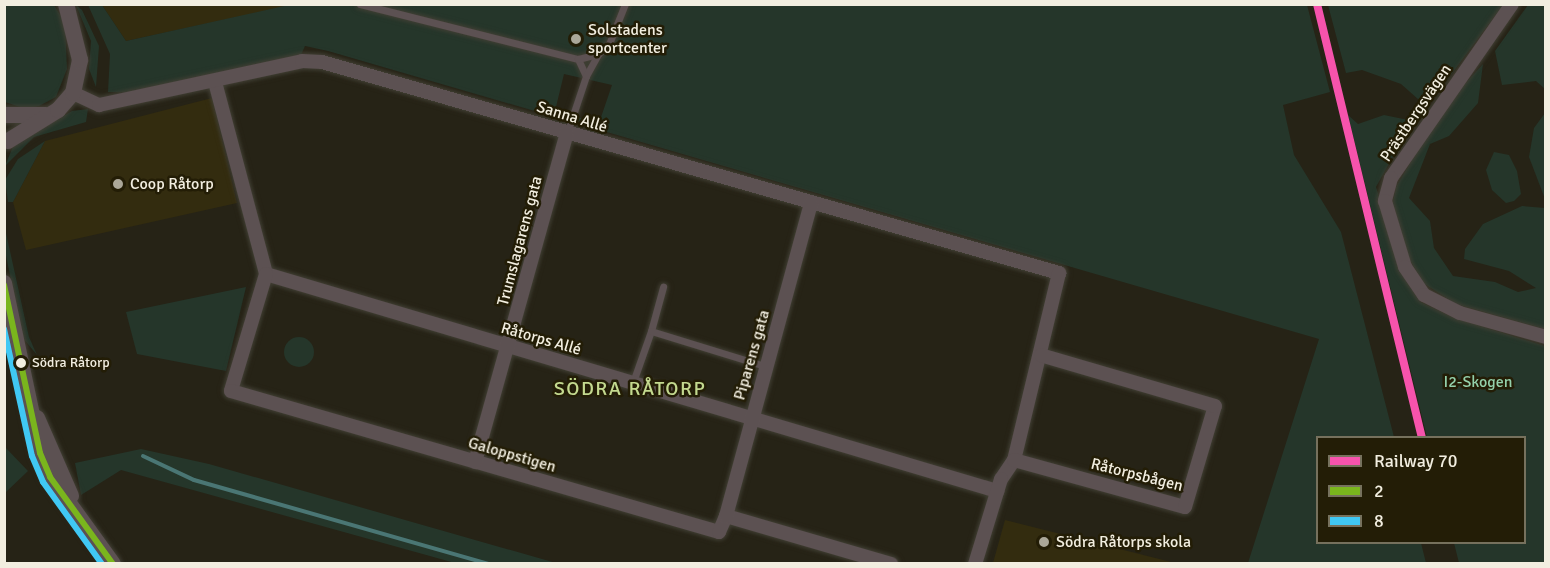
<!DOCTYPE html>
<html>
<head>
<meta charset="utf-8">
<style>
  body { margin:0 }
  #map { position:relative; width:1550px; height:568px; overflow:hidden; background:#262316; font-family:Signika,sans-serif }
  div>[style] { position:absolute }
  [style*='--x'] { left:calc(var(--x)*1px); top:calc(var(--y)*1px); width:calc(var(--w)*1px); rotate:calc(var(--a)*1deg) }
  .built>* { inset:0; background:#332c0f }
  .green>* { inset:0; background:#25362a }
  .round { border-radius:50% }
  .stream>* { height:4px; margin:-2px; padding:0 2px; transform-origin:2px; border-radius:2px; background:#4a7674 }
  .roads { filter:drop-shadow(0 0 2px #413f34) drop-shadow(0 0 2px #413f34) }
  .service>* { height:7px; margin:-3.5px; padding:0 3.5px; transform-origin:3.5px; border-radius:3.5px; background:#5c5152 }
  .minor>* { height:14px; margin:-7px; padding:0 7px; transform-origin:7px; border-radius:7px; background:#5c5152 }
  .tertiary>* { height:16px; margin:-8px; padding:0 8px; transform-origin:8px; border-radius:8px; background:#5c5152 }
  .bus-1>* { height:6px; margin:-3px; padding:0 3px; transform-origin:3px; border-radius:3px; background:#7ab51d }
  .bus-2>* { height:6px; margin:-3px; padding:0 3px; transform-origin:3px; border-radius:3px; background:#40c8f4 }
  .rail-1>* { height:8px; margin:-4px; padding:0 4px; transform-origin:4px; border-radius:4px; background:#f653ac }
  .dots>* { width:16px; height:16px; translate:-50% -50%; box-sizing:border-box; border:3px solid #231d06; border-radius:50% }
  span { translate:-50% -50%; white-space:nowrap; text-align:center; line-height:1.15; -webkit-text-stroke:5px #231d06; paint-order:stroke }
  .bus-label { font-size:14px; color:#f2eee0 }
  .left { translate:0 -50%; text-align:left }
  .poi-label { font-size:16px; color:#f2eee0 }
  .street-label { font-size:16px; color:#f2eee0 }
  .park-label { font-size:16px; color:#94d1ab }
  .quarter-label { font-size:20px; color:#c3d98f; letter-spacing:1.5px }
  .frame { position:absolute; inset:0; border:6px solid #f2eee0; pointer-events:none }
  .legend { position:absolute; left:1316px; top:436px; width:210px; height:108px; box-sizing:border-box; background:#231d06; border:2px solid #76715d; margin:0; padding:8px 10px; list-style:none; font-size:18px; color:#f2eee0 }
  .legend li { display:flex; align-items:center; gap:12px; height:30px }
  .legend b { width:30px; border:2px solid #76715d }
</style>
</head>
<body>
<div id="map">
  <div class="built">
    <i style="clip-path:polygon(102px 5px,293px 5px,126px 41px)"></i>
    <i style="clip-path:polygon(212px 98px,237px 203px,26px 250px,13px 202px,45px 141px)"></i>
    <i style="clip-path:polygon(1005px 520px,1175px 563px,993px 563px)"></i>
  </div>
  <div class="green">
    <i style="clip-path:polygon(evenodd,293px 4px,1307px 5px,1330px 92px,1283px 105px,1294px 155px,1341px 232px,1394px 437px,1318px 438px,1318px 542px,1421px 543px,1426px 563px,1248px 563px,1319px 339px,328px 51px,305px 46px,301px 55px,142px 93px,108px 92px,110px 54px,88px 5px,102px 5px,126px 41px,293px 4px,564px 74px,612px 85px,599px 123px,555px 111px,564px 74px)"></i>
    <i style="clip-path:polygon(4px 5px,54px 5px,65px 23px,67px 69px,56px 97px,39px 106px,26px 109px,5px 102px)"></i>
    <i style="clip-path:polygon(76px 5px,82px 10px,99px 46px,96px 87px,89px 69px,91px 41px)"></i>
    <i style="clip-path:polygon(1328px 5px,1328px 4px,1503px 5px,1427px 107px,1401px 84px,1362px 70px,1346px 73px)"></i>
    <i style="clip-path:polygon(1528px 5px,1545px 5px,1545px 89px,1536px 81px,1502px 85px,1495px 51px)"></i>
    <i style="clip-path:polygon(1483px 64px,1478px 103px,1449px 136px,1430px 144px,1409px 198px,1430px 221px,1434px 248px,1453px 276px,1495px 282px,1518px 292px,1536px 288px,1509px 271px,1464px 259px,1465px 249px,1483px 224px,1522px 206px,1545px 208px,1545px 329px,1456px 304px,1423px 283px,1402px 246px,1392px 207px,1396px 187px,1443px 108px)"></i>
    <i style="clip-path:polygon(88px 109px,86px 122px,34px 137px,5px 166px,14px 144px,72px 111px)"></i>
    <i style="clip-path:polygon(1545px 113px,1545px 199px,1529px 157px,1534px 128px)"></i>
    <i style="clip-path:polygon(1348px 115px,1358px 124px,1384px 115px,1413px 121px,1376px 187px,1407px 282px,1420px 302px,1454px 318px,1545px 346px,1545px 563px,1459px 563px,1454px 543px,1524px 542px,1524px 438px,1427px 437px)"></i>
    <i style="clip-path:polygon(45px 141px,13px 202px,8px 202px,5px 180px,18px 159px)"></i>
    <i style="clip-path:polygon(1494px 152px,1509px 155px,1517px 171px,1521px 194px,1514px 201px,1506px 203px,1492px 190px,1486px 170px)"></i>
    <i style="clip-path:polygon(4px 224px,29px 337px,37px 355px,23px 338px,5px 251px)"></i>
    <i style="clip-path:polygon(246px 287px,226px 371px,137px 354px,126px 312px)"></i>
    <i class="round" style="left:284px;top:337px;width:30px;height:30px"></i>
    <i style="clip-path:polygon(5px 447px,28px 471px,5px 493px)"></i>
    <i style="clip-path:polygon(141px 449px,209px 464px,556px 563px,455px 563px,121px 470px,81px 495px,75px 463px)"></i>
  </div>
  <div class="stream">
    <i style="--x:143;--y:456;--w:56;--a:25.2"></i>
    <i style="--x:194;--y:480;--w:307;--a:15.9"></i>
  </div>
  <div class="roads">
    <div class="service">
      <i style="--x:360;--y:4;--w:225;--a:14.2"></i>
      <i style="--x:578;--y:59;--w:19;--a:65"></i>
      <i style="--x:586;--y:76;--w:60;--a:108.4"></i>
      <i style="--x:578;--y:59;--w:21;--a:-14"></i>
      <i style="--x:598;--y:54;--w:15;--a:-42"></i>
      <i style="--x:609;--y:44;--w:43;--a:-68.2"></i>
      <i style="--x:586;--y:76;--w:25;--a:-61"></i>
      <i style="--x:651;--y:331;--w:46;--a:-74.7"></i>
      <i style="--x:633;--y:382;--w:54;--a:-70.6"></i>
      <i style="--x:651;--y:331;--w:119;--a:17.1"></i>
    </div>
    <div class="minor">
      <i style="--x:1512;--y:4;--w:212;--a:124.8"></i>
      <i style="--x:1391;--y:178;--w:24;--a:105"></i>
      <i style="--x:1385;--y:201;--w:69;--a:73.1"></i>
      <i style="--x:1405;--y:267;--w:34;--a:56"></i>
      <i style="--x:1424;--y:295;--w:40;--a:26.6"></i>
      <i style="--x:1460;--y:313;--w:89;--a:15.6"></i>
      <i style="--x:215;--y:82;--w:199;--a:75.1"></i>
      <i style="--x:266;--y:274;--w:763;--a:16.53"></i>
      <i style="--x:73;--y:93;--w:29;--a:25"></i>
      <i style="--x:99;--y:105;--w:208;--a:-12.2"></i>
      <i style="--x:302;--y:61;--w:20;--a:3"></i>
      <i style="--x:322;--y:62;--w:767;--a:15.98"></i>
      <i style="--x:1059;--y:273;--w:192;--a:103.5"></i>
      <i style="--x:1014;--y:460;--w:23;--a:124"></i>
      <i style="--x:1001;--y:479;--w:89;--a:107"></i>
      <i style="--x:266;--y:274;--w:122;--a:106.7"></i>
      <i style="--x:231;--y:391;--w:508;--a:16.12"></i>
      <i style="--x:719;--y:532;--w:17;--a:-66"></i>
      <i style="--x:726;--y:516;--w:172;--a:16.2"></i>
      <i style="--x:1014;--y:460;--w:177;--a:15.4"></i>
      <i style="--x:1185;--y:507;--w:105;--a:-73.5"></i>
      <i style="--x:1215;--y:406;--w:181;--a:-163.7"></i>
      <i style="--x:475;--y:462;--w:342;--a:-74.4"></i>
      <i style="--x:726;--y:516;--w:324;--a:-74.8"></i>
    </div>
    <div class="tertiary">
      <i style="--x:4;--y:115;--w:42;--a:0"></i>
      <i style="--x:8;--y:141;--w:59;--a:-31.8"></i>
      <i style="--x:58;--y:110;--w:23;--a:-49"></i>
      <i style="--x:73;--y:93;--w:34;--a:-78"></i>
      <i style="--x:80;--y:60;--w:58;--a:-104"></i>
      <i style="--x:4;--y:283;--w:174;--a:78"></i>
      <i style="--x:40;--y:453;--w:26;--a:67"></i>
      <i style="--x:50;--y:477;--w:107;--a:54.1"></i>
      <i style="--x:37;--y:418;--w:85;--a:66.4"></i>
    </div>
  </div>
  <div class="bus-1">
    <i style="--x:4;--y:285;--w:172;--a:77.9"></i>
    <i style="--x:40;--y:453;--w:26;--a:67"></i>
    <i style="--x:50;--y:477;--w:107;--a:54.1"></i>
  </div>
  <div class="bus-2">
    <i style="--x:4;--y:329;--w:130;--a:77.6"></i>
    <i style="--x:32;--y:456;--w:28;--a:67"></i>
    <i style="--x:43;--y:482;--w:101;--a:54.3"></i>
  </div>
  <div class="rail-1">
    <i style="--x:1317;--y:4;--w:447;--a:76.4"></i>
  </div>
  <div class="dots">
    <i style="left:576px;top:39px;background:#aba799"></i>
    <i style="left:118px;top:184px;background:#aba799"></i>
    <i style="left:21px;top:363px;background:#f2eee0"></i>
    <i style="left:1044px;top:542px;background:#aba799"></i>
  </div>
  <div class="bus-label">
    <span class="left" style="left:32px;top:363px">Södra Råtorp</span>
  </div>
  <div class="poi-label">
    <span class="left" style="left:588px;top:39px">Solstadens<br>sportcenter</span>
    <span class="left" style="left:130px;top:184px">Coop Råtorp</span>
    <span class="left" style="left:1056px;top:542px">Södra Råtorps skola</span>
  </div>
  <div class="street-label">
    <span style="left:1416px;top:113px;rotate:-56deg">Prästbergsvägen</span>
    <span style="left:572px;top:117px;rotate:17deg">Sanna Allé</span>
    <span style="left:520px;top:241px;rotate:-75deg">Trumslagarens gata</span>
    <span style="left:541px;top:339px;rotate:16deg">Råtorps Allé</span>
    <span style="left:752px;top:355px;rotate:-74deg">Piparens gata</span>
    <span style="left:512px;top:455px;rotate:16deg">Galoppstigen</span>
    <span style="left:1137px;top:475px;rotate:14deg">Råtorpsbågen</span>
  </div>
  <div class="park-label">
    <span style="left:1478px;top:382px">I2-Skogen</span>
  </div>
  <div class="quarter-label">
    <span style="left:630px;top:388px">SÖDRA RÅTORP</span>
  </div>
  <div class="frame"></div>
  <ul class="legend">
  <li><b style="height:8px;background:#f653ac"></b>Railway 70</li>
  <li><b style="height:8px;background:#7ab51d"></b>2</li>
  <li><b style="height:8px;background:#40c8f4"></b>8</li>
  </ul>
</div>
</body>
</html>
